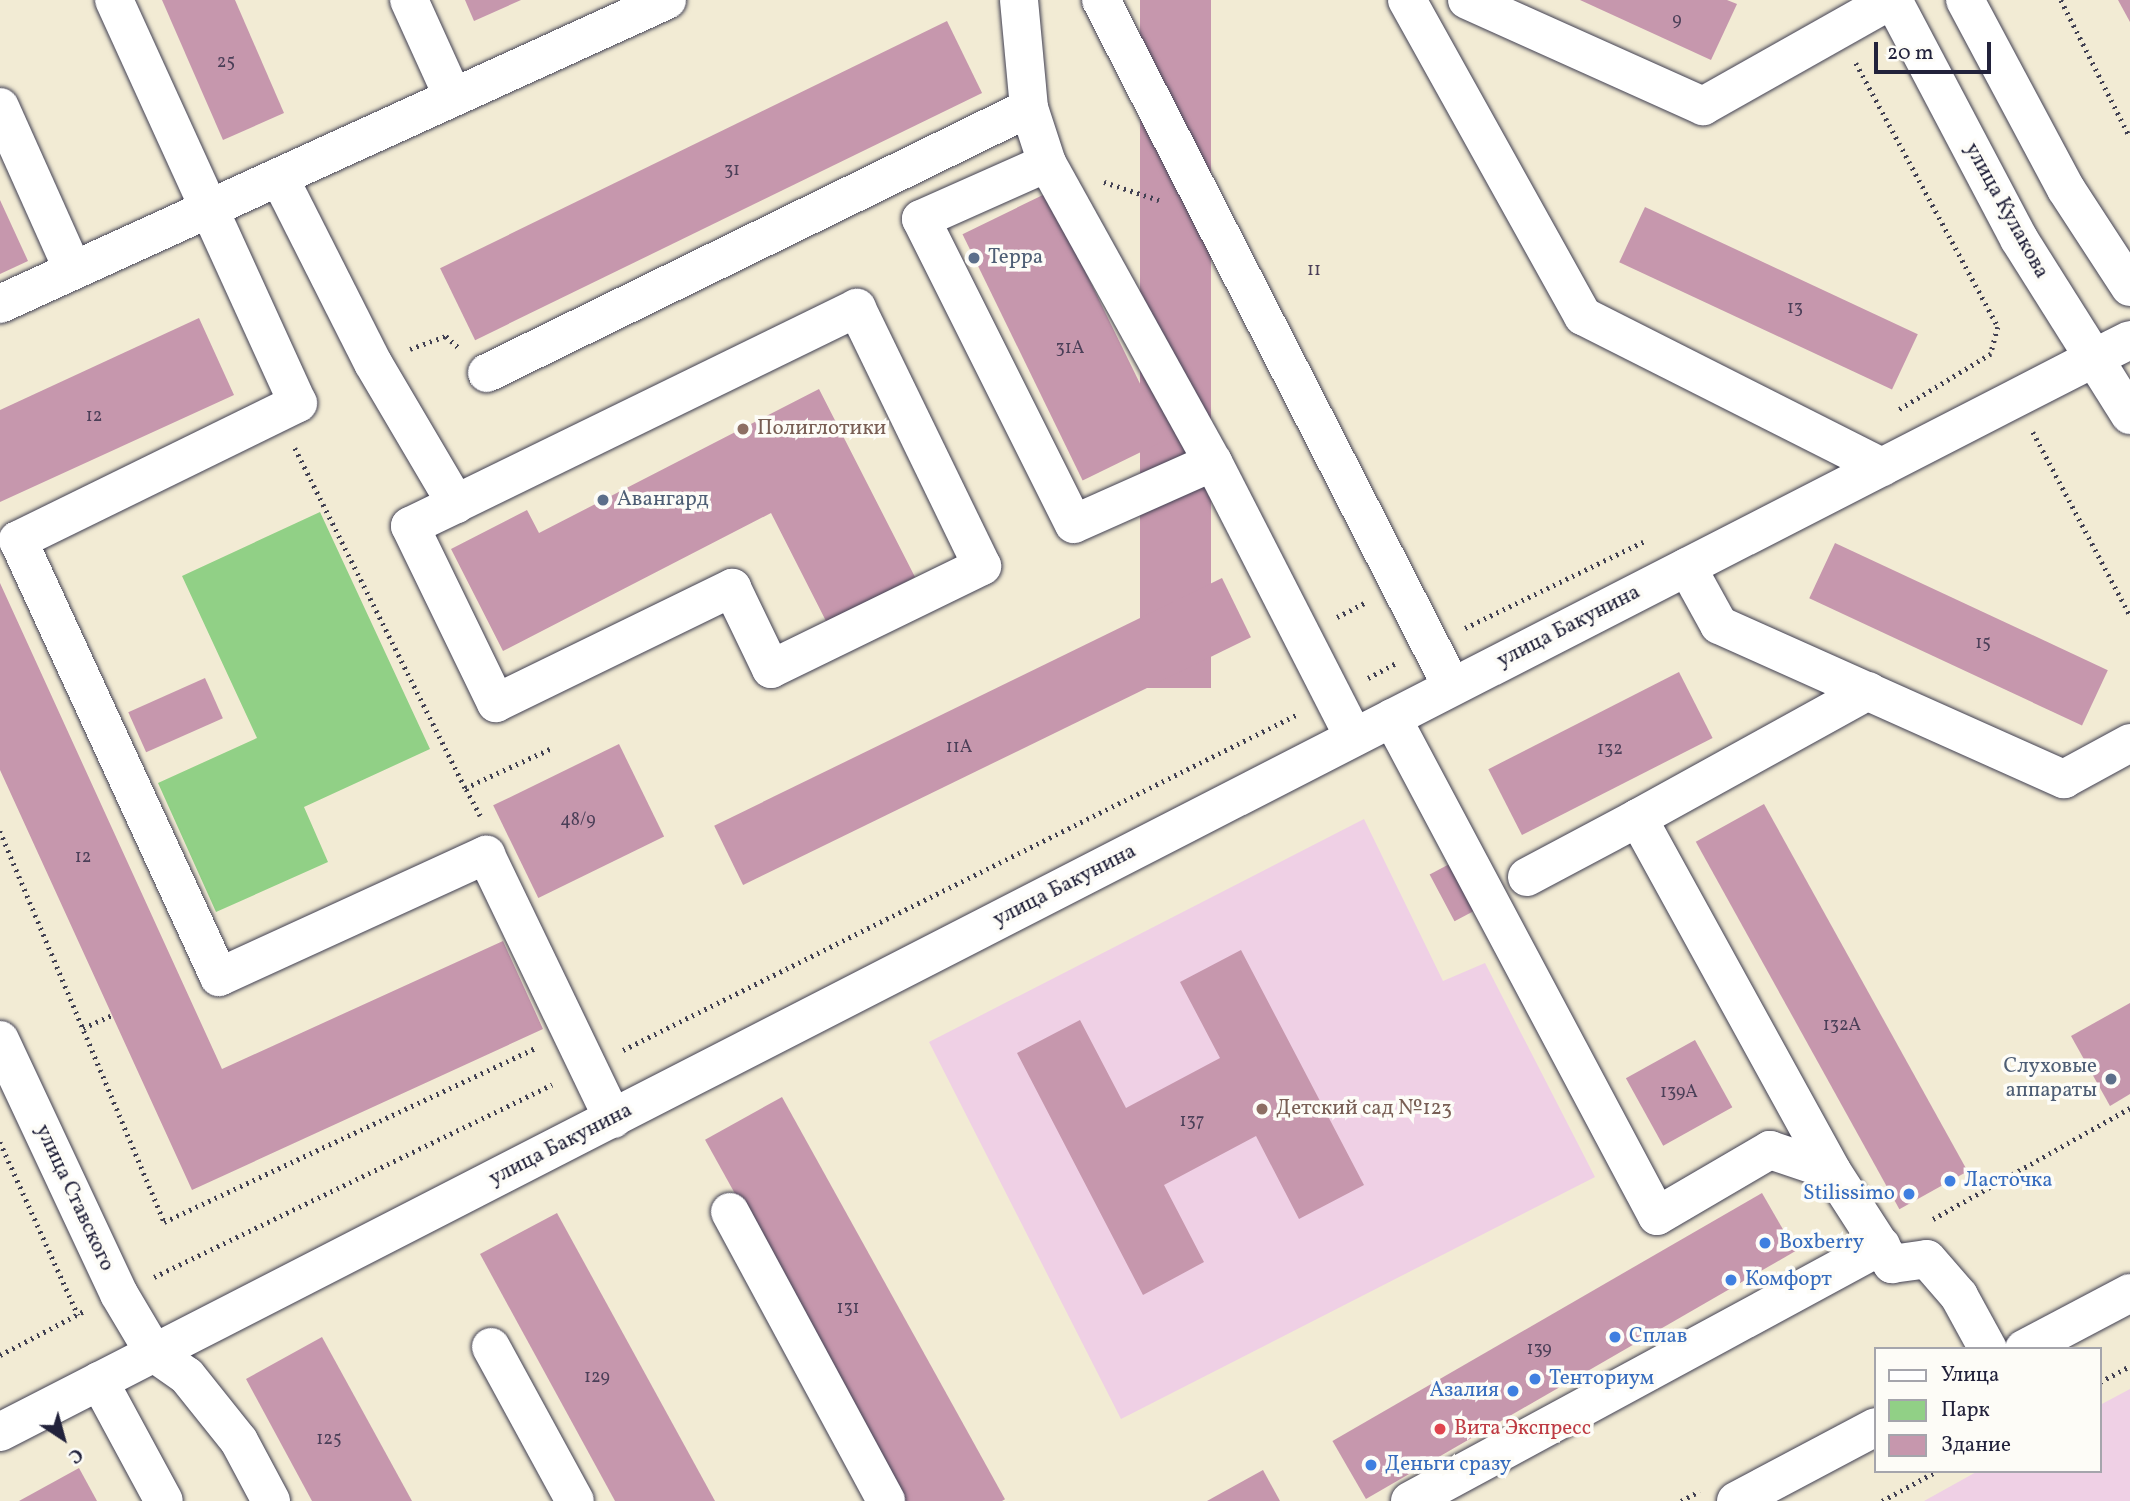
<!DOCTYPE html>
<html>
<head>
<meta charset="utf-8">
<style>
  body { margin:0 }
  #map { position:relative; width:2130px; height:1501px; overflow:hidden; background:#f2ebd4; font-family:Vollkorn,serif }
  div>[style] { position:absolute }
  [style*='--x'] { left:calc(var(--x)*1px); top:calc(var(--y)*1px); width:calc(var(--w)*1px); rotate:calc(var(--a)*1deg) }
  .built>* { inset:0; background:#efd0e5 }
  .green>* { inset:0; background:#91d086 }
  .building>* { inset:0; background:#c697ad; transform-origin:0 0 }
  .path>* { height:4.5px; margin-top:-2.25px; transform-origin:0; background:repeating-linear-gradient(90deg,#414052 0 2px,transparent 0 7px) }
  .roads { filter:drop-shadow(0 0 2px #414052) drop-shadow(0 0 2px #414052) }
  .minor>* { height:38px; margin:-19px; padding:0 19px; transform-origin:19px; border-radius:19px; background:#fff }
  .major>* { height:38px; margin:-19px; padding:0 19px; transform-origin:19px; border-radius:19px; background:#fff }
  .dots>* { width:19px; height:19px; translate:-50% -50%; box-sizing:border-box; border:4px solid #fdfcf7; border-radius:50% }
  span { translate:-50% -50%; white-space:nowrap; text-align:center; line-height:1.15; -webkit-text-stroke:7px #fdfcf7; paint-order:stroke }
  .number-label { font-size:18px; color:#4b3f58 }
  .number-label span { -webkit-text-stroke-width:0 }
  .street-label { font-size:21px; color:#22223b }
  .service-label { font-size:21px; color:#4e5e75 }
  .left { translate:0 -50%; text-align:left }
  .right { translate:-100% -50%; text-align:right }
  .education-label { font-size:21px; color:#785e54 }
  .shop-label { font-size:21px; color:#366cbe }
  .health-label { font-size:21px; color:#be3a42 }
  .legend { position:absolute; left:1874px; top:1347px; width:228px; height:126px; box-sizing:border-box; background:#fdfcf7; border:2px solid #a5a5ac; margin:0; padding:9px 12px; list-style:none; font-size:21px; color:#22223b }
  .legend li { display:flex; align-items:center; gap:14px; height:35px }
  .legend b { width:35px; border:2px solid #a5a5ac }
  .north { position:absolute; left:28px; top:1403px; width:70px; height:70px; -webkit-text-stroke:5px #fdfcf7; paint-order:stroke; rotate:144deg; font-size:19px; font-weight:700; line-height:28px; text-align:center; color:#22223b }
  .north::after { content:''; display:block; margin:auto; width:24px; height:32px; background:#22223b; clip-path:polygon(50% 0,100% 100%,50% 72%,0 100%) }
  .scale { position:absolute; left:1874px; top:42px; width:117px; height:32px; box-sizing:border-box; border:4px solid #22223b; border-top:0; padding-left:9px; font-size:21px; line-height:24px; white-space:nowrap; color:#22223b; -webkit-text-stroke:5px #fdfcf7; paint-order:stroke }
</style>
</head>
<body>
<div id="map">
  <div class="built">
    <i style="clip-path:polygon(1364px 819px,1443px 981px,1485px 963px,1595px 1177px,1121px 1419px,929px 1042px)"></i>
    <i style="clip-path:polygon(2130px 1389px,2130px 1501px,1924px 1501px,1978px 1471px,2100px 1471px,2100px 1405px)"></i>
  </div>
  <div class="green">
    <i style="clip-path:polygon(320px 512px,430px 749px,304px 807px,328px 862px,216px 912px,158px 783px,257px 738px,182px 576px)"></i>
  </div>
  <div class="building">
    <i style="clip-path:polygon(162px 0,235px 0,284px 113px,223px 140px)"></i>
    <i style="clip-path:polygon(465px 0,521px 0,474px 21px)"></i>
    <i style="left:1140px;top:0;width:71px;height:688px"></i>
    <i style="clip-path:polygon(1580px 0,1727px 0,1737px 4px,1711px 60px)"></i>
    <i style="clip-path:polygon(2118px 0,2130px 0,2130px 22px)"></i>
    <i style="left:947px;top:21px;width:80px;height:564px;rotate:64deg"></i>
    <i style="left:1047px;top:193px;width:274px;height:94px;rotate:64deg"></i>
    <i style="clip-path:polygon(0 200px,28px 261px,0 274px)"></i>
    <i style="left:1645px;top:207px;width:301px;height:61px;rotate:25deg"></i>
    <i style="clip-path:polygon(199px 318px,234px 395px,0 502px,0 410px)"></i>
    <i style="clip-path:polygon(819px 389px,915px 577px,827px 623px,771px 513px,503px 651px,451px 549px,527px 510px,539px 533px)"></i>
    <i style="left:1835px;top:543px;width:301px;height:61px;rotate:25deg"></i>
    <i style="left:1222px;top:578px;width:66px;height:565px;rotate:64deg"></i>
    <i style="clip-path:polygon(0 583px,222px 1069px,503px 941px,543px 1029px,192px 1190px,0 770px)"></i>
    <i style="left:1679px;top:672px;width:74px;height:214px;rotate:63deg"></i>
    <i style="left:205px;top:678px;width:44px;height:84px;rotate:66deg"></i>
    <i style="left:619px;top:744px;width:103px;height:140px;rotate:64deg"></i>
    <i style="left:1764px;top:804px;width:420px;height:78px;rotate:61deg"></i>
    <i style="left:1457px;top:860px;width:53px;height:31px;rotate:62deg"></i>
    <i style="clip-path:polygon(1241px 950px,1364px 1185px,1299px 1219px,1256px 1136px,1164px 1185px,1204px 1262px,1143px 1295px,1017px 1053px,1080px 1020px,1126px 1108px,1220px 1058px,1180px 982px)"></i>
    <i style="clip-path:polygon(2130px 1003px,2130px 1094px,2110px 1106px,2071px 1036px)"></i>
    <i style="left:1695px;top:1040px;width:77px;height:79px;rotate:61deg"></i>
    <i style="left:782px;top:1097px;width:460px;height:88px;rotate:61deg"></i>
    <i style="left:1762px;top:1193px;width:67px;height:496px;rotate:60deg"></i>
    <i style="clip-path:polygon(557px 1213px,715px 1501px,615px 1501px,480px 1254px)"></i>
    <i style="clip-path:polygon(322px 1337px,412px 1501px,312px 1501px,246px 1379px)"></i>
    <i style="clip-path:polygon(79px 1468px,97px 1501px,19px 1501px)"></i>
    <i style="clip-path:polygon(1263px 1470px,1280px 1501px,1207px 1501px,1225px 1491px)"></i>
  </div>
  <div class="path">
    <i style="--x:2061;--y:0;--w:153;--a:63.3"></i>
    <i style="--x:1856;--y:63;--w:300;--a:61.7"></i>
    <i style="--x:1998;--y:327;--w:28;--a:105"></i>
    <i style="--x:1991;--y:354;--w:108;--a:148.7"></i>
    <i style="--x:1104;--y:182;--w:58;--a:18.1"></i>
    <i style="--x:410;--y:349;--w:38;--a:-20"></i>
    <i style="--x:446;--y:336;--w:19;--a:43"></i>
    <i style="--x:2033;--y:432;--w:207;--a:62.1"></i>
    <i style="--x:295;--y:448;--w:380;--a:63.4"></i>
    <i style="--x:1337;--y:617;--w:34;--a:-27"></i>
    <i style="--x:1465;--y:628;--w:198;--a:-25.8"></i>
    <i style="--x:1368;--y:678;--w:34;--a:-28"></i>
    <i style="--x:480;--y:816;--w:32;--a:-118"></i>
    <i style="--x:465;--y:788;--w:96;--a:-24.7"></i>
    <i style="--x:0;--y:831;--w:424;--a:67.2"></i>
    <i style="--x:164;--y:1222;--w:411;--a:-25.1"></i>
    <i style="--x:83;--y:1028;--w:32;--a:-24"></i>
    <i style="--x:623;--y:1050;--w:754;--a:-26.46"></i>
    <i style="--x:0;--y:1142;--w:190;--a:65.7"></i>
    <i style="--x:1933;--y:1219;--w:226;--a:-29.4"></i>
    <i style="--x:154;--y:1277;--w:442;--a:-25.8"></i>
    <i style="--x:0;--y:1355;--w:97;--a:-27.6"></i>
    <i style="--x:2100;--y:1382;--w:34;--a:-28"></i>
    <i style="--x:1681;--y:1501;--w:21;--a:-28"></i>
    <i style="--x:1882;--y:1501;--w:63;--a:-28.6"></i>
  </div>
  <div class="roads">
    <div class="minor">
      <i style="--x:114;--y:0;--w:443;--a:65.5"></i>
      <i style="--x:298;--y:403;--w:312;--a:153.9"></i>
      <i style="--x:18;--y:540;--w:481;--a:65.3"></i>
      <i style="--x:219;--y:977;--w:294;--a:-24.6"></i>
      <i style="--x:486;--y:855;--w:293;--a:64.3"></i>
      <i style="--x:409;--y:0;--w:104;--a:65.6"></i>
      <i style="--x:1101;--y:0;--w:771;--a:62.94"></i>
      <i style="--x:1407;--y:0;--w:362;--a:60.9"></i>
      <i style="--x:1583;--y:316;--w:335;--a:26.8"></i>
      <i style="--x:1467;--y:0;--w:259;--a:24.2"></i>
      <i style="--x:1703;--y:106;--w:216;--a:-29.4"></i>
      <i style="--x:0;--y:107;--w:179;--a:65.9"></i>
      <i style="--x:1029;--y:108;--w:58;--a:71.9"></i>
      <i style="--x:1047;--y:163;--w:138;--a:156"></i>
      <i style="--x:921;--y:219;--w:341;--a:63.4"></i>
      <i style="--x:1074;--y:524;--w:152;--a:-24"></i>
      <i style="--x:1213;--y:462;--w:309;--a:62.9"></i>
      <i style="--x:1047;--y:163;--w:342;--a:61"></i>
      <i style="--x:279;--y:177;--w:208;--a:63.2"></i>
      <i style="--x:373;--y:363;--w:164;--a:59.5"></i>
      <i style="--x:456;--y:504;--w:51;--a:154.4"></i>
      <i style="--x:410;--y:526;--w:197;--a:64.1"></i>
      <i style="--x:496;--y:703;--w:263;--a:-26"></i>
      <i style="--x:732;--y:588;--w:90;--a:64.3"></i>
      <i style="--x:771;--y:669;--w:235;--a:-26"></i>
      <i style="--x:982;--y:566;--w:287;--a:-115.9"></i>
      <i style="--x:857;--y:308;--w:446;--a:154"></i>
      <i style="--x:0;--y:304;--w:733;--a:-24.5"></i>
      <i style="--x:487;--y:373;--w:603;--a:-26.06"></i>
      <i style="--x:1029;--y:108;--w:108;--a:-95.3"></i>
      <i style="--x:1687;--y:567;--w:66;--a:61.1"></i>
      <i style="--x:1719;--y:625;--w:378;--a:24.1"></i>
      <i style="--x:2064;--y:779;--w:75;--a:-28.6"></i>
      <i style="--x:1392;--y:718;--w:564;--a:61.98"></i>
      <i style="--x:1657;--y:1216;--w:131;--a:-30.3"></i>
      <i style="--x:1770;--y:1150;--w:65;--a:18.7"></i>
      <i style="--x:1832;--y:1171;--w:111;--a:57.2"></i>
      <i style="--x:1892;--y:1264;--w:35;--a:-8"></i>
      <i style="--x:1927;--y:1259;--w:49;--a:49.1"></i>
      <i style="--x:1959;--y:1296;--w:60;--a:61.3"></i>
      <i style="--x:1527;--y:877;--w:126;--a:-28"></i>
      <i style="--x:0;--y:1040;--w:280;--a:64.9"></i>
      <i style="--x:119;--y:1294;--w:69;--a:59.3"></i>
      <i style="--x:154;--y:1353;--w:40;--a:34.9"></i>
      <i style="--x:187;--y:1376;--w:83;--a:51.3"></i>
      <i style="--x:239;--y:1441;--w:68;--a:61.9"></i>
      <i style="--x:1832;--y:1171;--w:403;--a:-118.8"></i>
      <i style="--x:1638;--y:818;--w:263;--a:-28.9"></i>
      <i style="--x:730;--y:1212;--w:328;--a:61.6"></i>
      <i style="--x:491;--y:1347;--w:175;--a:61.4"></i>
      <i style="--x:99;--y:1381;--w:136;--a:61.6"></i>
      <i style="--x:0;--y:1432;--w:2353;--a:-27.15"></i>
      <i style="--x:1410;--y:1501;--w:536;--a:-28.43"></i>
    </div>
    <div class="major">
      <i style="--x:1893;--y:0;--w:270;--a:62.2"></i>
      <i style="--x:2019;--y:239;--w:208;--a:57.8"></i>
      <i style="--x:1965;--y:0;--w:214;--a:61.9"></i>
      <i style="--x:2066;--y:189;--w:117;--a:56.9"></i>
      <i style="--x:2094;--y:358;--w:40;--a:-26.6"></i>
      <i style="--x:2024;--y:1349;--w:120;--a:-27.8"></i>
      <i style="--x:1736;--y:1501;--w:158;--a:-27.9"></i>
    </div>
  </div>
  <div class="dots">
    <i style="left:974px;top:258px;background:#5c6f8a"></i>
    <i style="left:743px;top:429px;background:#8d6e63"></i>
    <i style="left:603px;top:500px;background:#5c6f8a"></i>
    <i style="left:2111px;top:1079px;background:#5c6f8a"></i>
    <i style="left:1262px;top:1109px;background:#8d6e63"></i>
    <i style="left:1950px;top:1181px;background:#3f7fe0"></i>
    <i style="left:1909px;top:1194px;background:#3f7fe0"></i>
    <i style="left:1765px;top:1243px;background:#3f7fe0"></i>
    <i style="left:1731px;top:1280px;background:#3f7fe0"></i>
    <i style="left:1615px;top:1337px;background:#3f7fe0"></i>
    <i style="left:1535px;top:1379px;background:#3f7fe0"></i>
    <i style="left:1513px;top:1391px;background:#3f7fe0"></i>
    <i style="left:1440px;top:1429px;background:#e0444e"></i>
    <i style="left:1371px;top:1465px;background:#3f7fe0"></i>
  </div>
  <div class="number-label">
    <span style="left:1677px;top:21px">9</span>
    <span style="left:226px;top:63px">25</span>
    <span style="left:732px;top:171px">31</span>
    <span style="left:1314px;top:271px">11</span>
    <span style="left:1795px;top:309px">13</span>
    <span style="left:1070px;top:349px">31А</span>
    <span style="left:94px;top:417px">12</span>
    <span style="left:1983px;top:644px">15</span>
    <span style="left:959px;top:748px">11А</span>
    <span style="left:1610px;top:750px">132</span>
    <span style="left:578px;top:821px">48/9</span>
    <span style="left:83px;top:858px">12</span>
    <span style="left:1842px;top:1026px">132А</span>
    <span style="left:1679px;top:1093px">139А</span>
    <span style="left:1192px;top:1122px">137</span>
    <span style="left:848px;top:1309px">131</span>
    <span style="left:1539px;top:1350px">139</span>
    <span style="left:597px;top:1378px">129</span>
    <span style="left:329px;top:1440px">125</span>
  </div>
  <div class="street-label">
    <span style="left:2006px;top:211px;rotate:61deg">улица Кулакова</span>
    <span style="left:1569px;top:627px;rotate:-27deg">улица Бакунина</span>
    <span style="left:1065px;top:886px;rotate:-27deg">улица Бакунина</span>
    <span style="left:561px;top:1145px;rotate:-27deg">улица Бакунина</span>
    <span style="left:74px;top:1198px;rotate:65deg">улица Ставского</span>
  </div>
  <div class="service-label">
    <span class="left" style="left:988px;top:258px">Терра</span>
    <span class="left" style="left:617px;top:500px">Авангард</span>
    <span class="right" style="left:2097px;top:1079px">Слуховые<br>аппараты</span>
  </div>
  <div class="education-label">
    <span class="left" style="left:757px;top:429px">Полиглотики</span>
    <span class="left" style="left:1276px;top:1109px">Детский сад №123</span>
  </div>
  <div class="shop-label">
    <span class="left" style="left:1964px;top:1181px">Ласточка</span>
    <span class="right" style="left:1895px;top:1194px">Stilissimo</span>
    <span class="left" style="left:1779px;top:1243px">Boxberry</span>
    <span class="left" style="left:1745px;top:1280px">Комфорт</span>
    <span class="left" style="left:1629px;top:1337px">Сплав</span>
    <span class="left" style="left:1549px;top:1379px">Тенториум</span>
    <span class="right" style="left:1499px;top:1391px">Азалия</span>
    <span class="left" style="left:1385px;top:1465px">Деньги сразу</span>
  </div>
  <div class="health-label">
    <span class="left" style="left:1454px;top:1429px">Вита Экспресс</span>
  </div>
  <ul class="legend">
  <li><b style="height:9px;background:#fff"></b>Улица</li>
  <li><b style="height:19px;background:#91d086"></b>Парк</li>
  <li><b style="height:19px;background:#c697ad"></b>Здание</li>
  </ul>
  <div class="north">С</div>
  <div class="scale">20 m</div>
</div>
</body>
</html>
